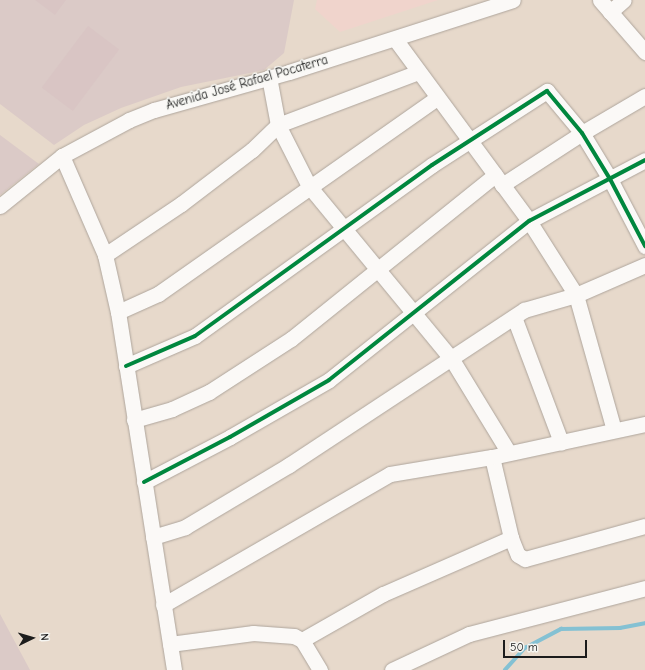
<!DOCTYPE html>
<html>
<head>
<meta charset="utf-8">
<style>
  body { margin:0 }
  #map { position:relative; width:645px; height:670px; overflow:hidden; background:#e7d9cb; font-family:"Comic Neue",sans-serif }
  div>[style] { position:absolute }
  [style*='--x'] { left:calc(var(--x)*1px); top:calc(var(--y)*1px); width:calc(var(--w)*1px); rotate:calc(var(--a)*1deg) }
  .built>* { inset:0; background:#f0d4cc }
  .industrial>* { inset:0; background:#dbcac7 }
  .stream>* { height:3.5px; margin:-1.75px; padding:0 1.75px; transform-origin:1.75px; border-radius:1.75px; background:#84c1d3 }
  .building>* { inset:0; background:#d9c5c4; transform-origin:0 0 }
  .roads { filter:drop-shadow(0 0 1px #aea59c) drop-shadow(0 0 1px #aea59c) }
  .minor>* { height:15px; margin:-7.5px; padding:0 7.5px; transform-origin:7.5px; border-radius:7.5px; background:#fbf9f7 }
  .cycleway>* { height:4px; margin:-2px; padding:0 2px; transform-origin:2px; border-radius:2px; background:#00873e }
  span { translate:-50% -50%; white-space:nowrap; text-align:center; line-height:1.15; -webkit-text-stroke:3px #f6f6f2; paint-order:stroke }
  .street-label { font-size:13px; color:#1c1c1c }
  .north { position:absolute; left:12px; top:618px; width:40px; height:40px; -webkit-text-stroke:3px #f6f6f2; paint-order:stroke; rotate:85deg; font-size:11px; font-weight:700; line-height:16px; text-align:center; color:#1c1c1c }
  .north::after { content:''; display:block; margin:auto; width:14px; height:18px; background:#1c1c1c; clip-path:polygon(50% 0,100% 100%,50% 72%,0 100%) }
  .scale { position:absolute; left:503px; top:640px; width:84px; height:18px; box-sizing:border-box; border:2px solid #1c1c1c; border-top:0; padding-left:5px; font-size:12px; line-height:14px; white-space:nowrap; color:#1c1c1c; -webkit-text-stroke:3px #f6f6f2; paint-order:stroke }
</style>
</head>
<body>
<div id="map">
  <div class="built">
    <i style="clip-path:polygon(317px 0,438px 0,340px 32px,315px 9px)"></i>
  </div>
  <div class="industrial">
    <i style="clip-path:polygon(0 0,294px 0,284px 53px,264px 70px,181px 87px,121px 108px,84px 125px,54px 145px,0 104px)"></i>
    <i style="clip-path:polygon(0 135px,39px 164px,0 195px)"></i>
    <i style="clip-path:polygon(0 614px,30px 670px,0 670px)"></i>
  </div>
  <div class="stream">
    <i style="--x:505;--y:670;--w:30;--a:-48"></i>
    <i style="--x:525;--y:648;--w:41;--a:-27.8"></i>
    <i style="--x:561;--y:629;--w:59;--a:-1"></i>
    <i style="--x:620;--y:628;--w:25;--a:-11"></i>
  </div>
  <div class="building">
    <i style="clip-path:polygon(35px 0,66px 0,55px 15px)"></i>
    <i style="left:88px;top:26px;width:39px;height:77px;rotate:37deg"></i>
  </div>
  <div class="roads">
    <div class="minor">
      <i style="--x:600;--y:0;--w:69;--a:49.1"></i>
      <i style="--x:610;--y:12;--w:18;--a:-41"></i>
      <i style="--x:395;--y:39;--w:226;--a:53.6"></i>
      <i style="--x:529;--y:221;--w:88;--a:57.6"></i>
      <i style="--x:576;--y:295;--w:140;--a:74.3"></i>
      <i style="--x:269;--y:77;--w:49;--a:79.4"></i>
      <i style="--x:278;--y:125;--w:68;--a:63.1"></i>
      <i style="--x:309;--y:186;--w:223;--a:50.5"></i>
      <i style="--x:451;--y:358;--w:111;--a:58.6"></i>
      <i style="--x:62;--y:156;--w:108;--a:66.5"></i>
      <i style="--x:105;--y:255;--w:58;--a:77.2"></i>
      <i style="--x:118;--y:312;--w:362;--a:81.1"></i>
      <i style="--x:502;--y:185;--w:95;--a:-33"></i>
      <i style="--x:582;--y:133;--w:73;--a:-30.4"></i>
      <i style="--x:0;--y:206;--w:80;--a:-38.9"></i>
      <i style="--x:62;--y:156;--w:76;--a:-28.2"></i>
      <i style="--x:129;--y:120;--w:27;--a:-22"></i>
      <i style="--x:154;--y:110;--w:140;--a:-15.7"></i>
      <i style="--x:289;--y:72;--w:235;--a:-17.8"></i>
      <i style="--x:105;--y:255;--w:92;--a:-33.9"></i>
      <i style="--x:181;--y:204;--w:89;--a:-37.3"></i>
      <i style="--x:252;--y:150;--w:36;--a:-44"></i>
      <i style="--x:278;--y:125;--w:150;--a:-20.7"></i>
      <i style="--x:118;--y:312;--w:44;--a:-24.2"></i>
      <i style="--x:158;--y:294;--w:341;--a:-35.1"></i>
      <i style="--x:514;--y:317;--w:134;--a:69.4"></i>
      <i style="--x:126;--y:366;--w:75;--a:-23.5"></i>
      <i style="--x:195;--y:336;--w:292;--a:-35.8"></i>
      <i style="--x:432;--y:165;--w:137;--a:-32.8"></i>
      <i style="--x:547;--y:91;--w:55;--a:50.2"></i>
      <i style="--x:582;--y:133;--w:54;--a:58.7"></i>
      <i style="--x:610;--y:179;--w:76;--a:62.4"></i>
      <i style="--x:134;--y:420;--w:40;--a:-16"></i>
      <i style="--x:172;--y:409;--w:41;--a:-24.7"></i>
      <i style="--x:209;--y:392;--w:98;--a:-32.9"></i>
      <i style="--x:291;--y:339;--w:262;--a:-38.8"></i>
      <i style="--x:492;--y:457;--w:83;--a:76.8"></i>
      <i style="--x:511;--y:538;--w:18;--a:68"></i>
      <i style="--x:518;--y:555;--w:8;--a:30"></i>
      <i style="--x:525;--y:559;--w:124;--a:-15.4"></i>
      <i style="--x:144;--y:482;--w:97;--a:-27.6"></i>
      <i style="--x:230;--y:437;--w:114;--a:-29.9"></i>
      <i style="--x:329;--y:380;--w:256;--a:-38.5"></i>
      <i style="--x:529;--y:221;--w:131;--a:-27.7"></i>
      <i style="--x:153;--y:537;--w:34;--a:-17"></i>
      <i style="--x:185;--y:527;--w:121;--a:-30.8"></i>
      <i style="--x:289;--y:465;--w:282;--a:-33.4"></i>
      <i style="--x:524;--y:310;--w:54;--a:-16.1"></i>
      <i style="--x:576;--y:295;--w:75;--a:-23.5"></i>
      <i style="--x:163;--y:605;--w:262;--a:-30"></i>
      <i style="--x:390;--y:474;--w:103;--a:-9.5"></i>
      <i style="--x:492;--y:457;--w:157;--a:-12.2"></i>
      <i style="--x:302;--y:640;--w:93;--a:-29.6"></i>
      <i style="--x:383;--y:594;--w:140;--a:-23.6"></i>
      <i style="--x:170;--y:644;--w:84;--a:-7.5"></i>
      <i style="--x:253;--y:633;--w:41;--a:4.2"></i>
      <i style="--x:294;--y:636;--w:9;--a:27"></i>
      <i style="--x:302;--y:640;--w:35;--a:59"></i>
      <i style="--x:392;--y:670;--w:85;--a:-25.1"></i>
      <i style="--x:469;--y:634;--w:182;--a:-14.6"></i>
    </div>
  </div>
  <div class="cycleway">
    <i style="--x:126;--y:366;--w:75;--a:-23.5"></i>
    <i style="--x:195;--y:336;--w:292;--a:-35.8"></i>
    <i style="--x:432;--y:165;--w:137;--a:-32.8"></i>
    <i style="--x:547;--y:91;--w:55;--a:50.2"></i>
    <i style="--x:582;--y:133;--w:54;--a:58.7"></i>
    <i style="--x:610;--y:179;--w:76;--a:62.4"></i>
    <i style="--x:144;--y:482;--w:97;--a:-27.6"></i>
    <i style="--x:230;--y:437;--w:114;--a:-29.9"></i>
    <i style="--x:329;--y:380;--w:256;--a:-38.5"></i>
    <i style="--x:529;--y:221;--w:131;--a:-27.7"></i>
  </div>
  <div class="street-label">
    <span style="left:247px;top:83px;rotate:-16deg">Avenida José Rafael Pocaterra</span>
  </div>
  <div class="north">N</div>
  <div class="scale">50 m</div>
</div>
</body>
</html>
